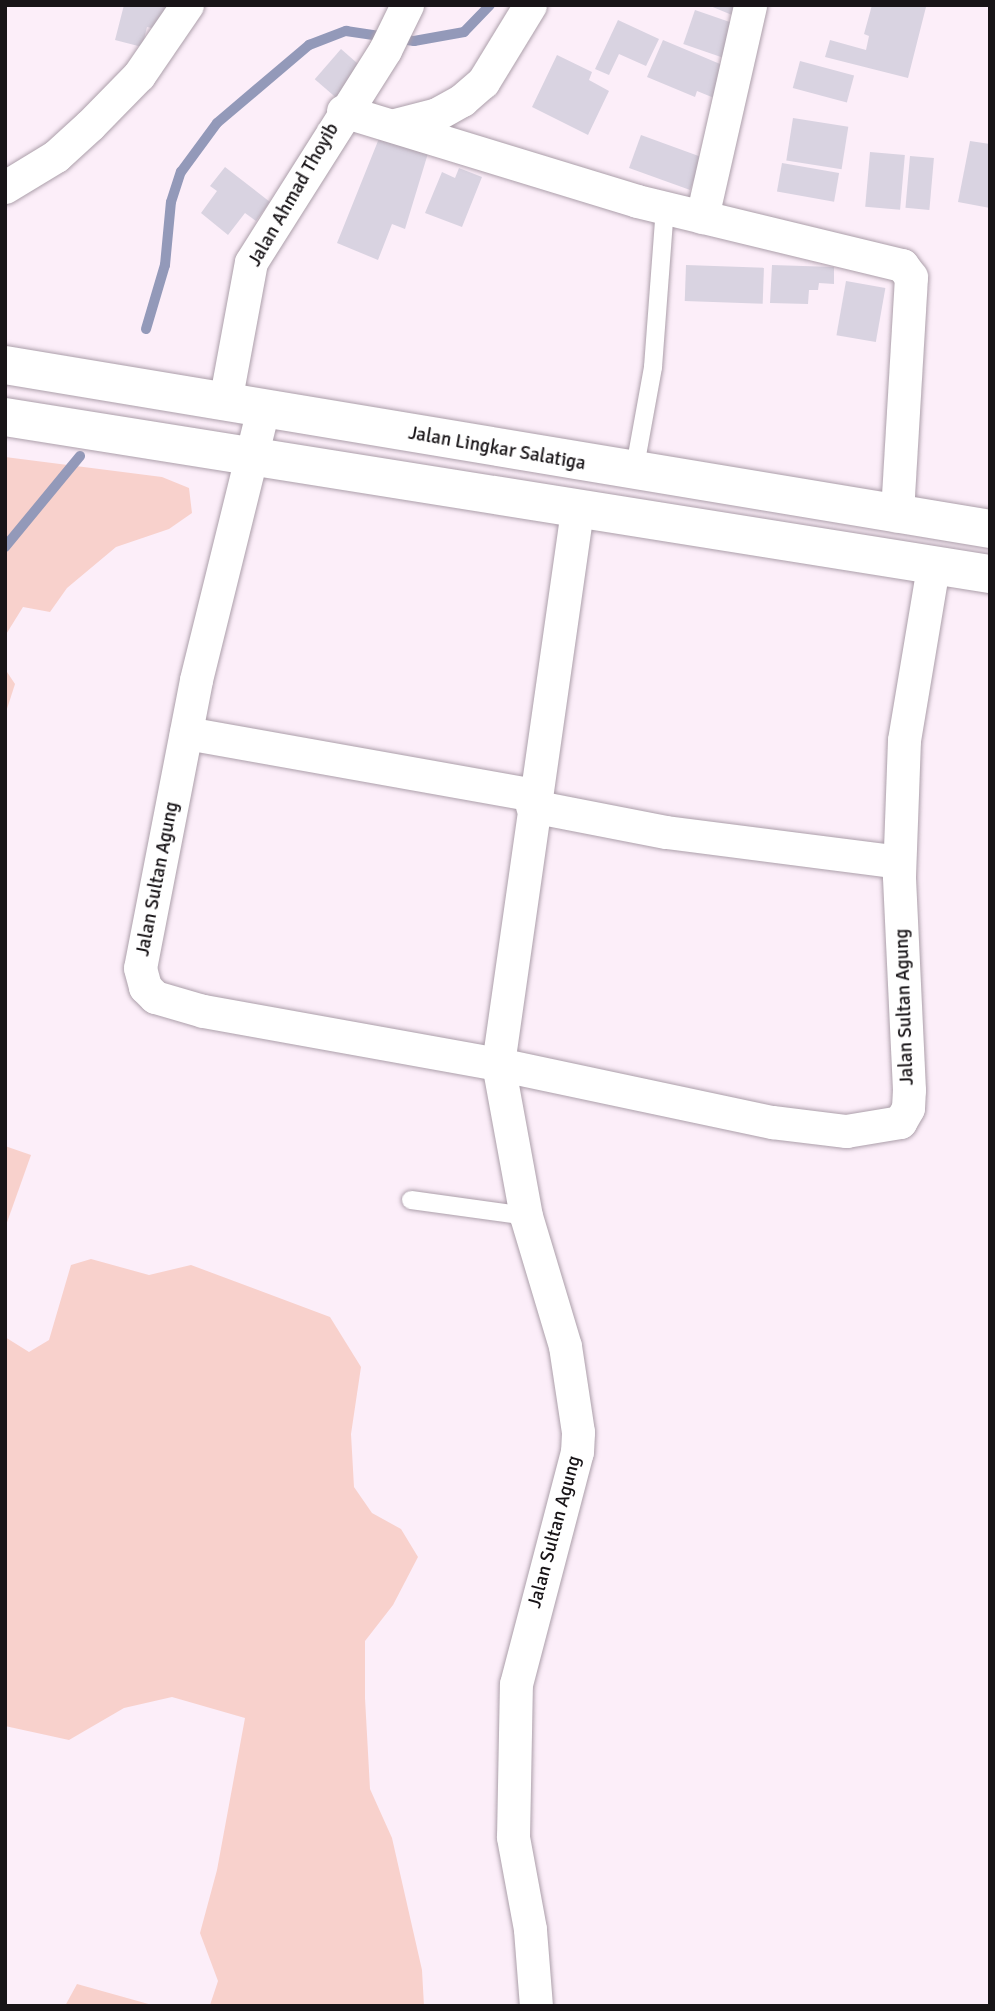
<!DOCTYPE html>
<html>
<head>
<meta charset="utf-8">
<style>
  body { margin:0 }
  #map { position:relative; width:995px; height:2011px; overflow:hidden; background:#fceef9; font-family:Signika,sans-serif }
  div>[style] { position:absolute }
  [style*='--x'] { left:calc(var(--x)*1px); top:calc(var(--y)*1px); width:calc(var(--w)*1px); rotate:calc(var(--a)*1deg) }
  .green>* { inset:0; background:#f8d1cc }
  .stream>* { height:10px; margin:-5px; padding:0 5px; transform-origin:5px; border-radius:5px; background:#9399b9 }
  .building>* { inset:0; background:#d9d3e1; transform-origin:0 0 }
  .roads { filter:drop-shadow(0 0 2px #ac9faa) drop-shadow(0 0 2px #ac9faa) }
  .lane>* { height:18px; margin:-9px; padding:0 9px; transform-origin:9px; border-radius:9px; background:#fff }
  .street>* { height:33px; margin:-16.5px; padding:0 16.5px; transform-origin:16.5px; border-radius:16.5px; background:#fff }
  .highway>* { height:38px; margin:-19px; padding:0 19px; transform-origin:19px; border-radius:19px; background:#fff }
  span { translate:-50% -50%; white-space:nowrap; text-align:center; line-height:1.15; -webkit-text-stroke:7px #fff; paint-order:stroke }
  .street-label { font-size:19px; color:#181417 }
  .frame { position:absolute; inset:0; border:7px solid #181417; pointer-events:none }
</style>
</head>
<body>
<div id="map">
  <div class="green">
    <i style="clip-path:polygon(5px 457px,162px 477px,189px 488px,192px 513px,169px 529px,116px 547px,67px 588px,50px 612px,23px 607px,5px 636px)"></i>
    <i style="clip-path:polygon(5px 669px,15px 684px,5px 715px)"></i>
    <i style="clip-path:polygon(5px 1146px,31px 1155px,5px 1228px)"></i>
    <i style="clip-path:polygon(91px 1259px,149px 1275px,191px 1265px,330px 1317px,361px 1367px,351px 1434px,354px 1487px,372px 1513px,401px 1529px,418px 1557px,393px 1605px,365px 1641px,365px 1698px,370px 1789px,392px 1838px,422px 1970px,424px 2006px,65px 2006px,77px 1984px,152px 2005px,210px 2005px,218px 1981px,200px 1933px,217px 1870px,245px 1718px,172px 1697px,124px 1708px,69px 1740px,5px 1726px,5px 1337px,29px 1352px,49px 1340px,71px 1265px)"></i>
  </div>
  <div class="stream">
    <i style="--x:146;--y:329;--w:67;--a:-73.5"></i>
    <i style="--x:165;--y:265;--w:63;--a:-84.6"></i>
    <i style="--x:171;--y:202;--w:32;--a:-72"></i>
    <i style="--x:181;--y:172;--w:61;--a:-53.7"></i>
    <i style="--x:217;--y:123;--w:121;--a:-40.3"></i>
    <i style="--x:309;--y:45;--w:40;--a:-21"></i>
    <i style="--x:346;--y:31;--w:69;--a:8.4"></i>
    <i style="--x:414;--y:41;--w:51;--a:-10.2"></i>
    <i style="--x:464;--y:32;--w:37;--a:-46"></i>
    <i style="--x:5;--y:547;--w:118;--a:-50.5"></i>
  </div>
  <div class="building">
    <i style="clip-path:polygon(124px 5px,173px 5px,167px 31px,147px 27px,142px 47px,115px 40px)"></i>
    <i style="clip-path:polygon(708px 5px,744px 5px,739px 18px)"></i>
    <i style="clip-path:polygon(872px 5px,926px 7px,908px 78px,825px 57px,830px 40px,866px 50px,869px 36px,864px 34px)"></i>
    <i style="left:695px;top:10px;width:46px;height:36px;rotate:19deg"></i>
    <i style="clip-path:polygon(618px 20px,659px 39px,646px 66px,619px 54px,609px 75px,595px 69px)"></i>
    <i style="clip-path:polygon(663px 40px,732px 69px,719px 100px,697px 91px,695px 97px,647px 77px)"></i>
    <i style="left:341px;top:49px;width:33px;height:40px;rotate:41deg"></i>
    <i style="clip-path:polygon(557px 55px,592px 72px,589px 80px,609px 91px,588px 135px,532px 107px)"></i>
    <i style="left:800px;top:61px;width:56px;height:28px;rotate:15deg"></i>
    <i style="left:793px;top:118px;width:56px;height:43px;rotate:9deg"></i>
    <i style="clip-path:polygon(382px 131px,429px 150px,405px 229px,392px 224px,378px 260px,337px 243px)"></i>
    <i style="left:641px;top:135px;width:65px;height:35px;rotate:20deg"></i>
    <i style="clip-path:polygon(970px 141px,990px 144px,990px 208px,958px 202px)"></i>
    <i style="left:870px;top:152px;width:35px;height:55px;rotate:5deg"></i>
    <i style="left:910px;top:156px;width:24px;height:52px;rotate:5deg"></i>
    <i style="left:782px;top:163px;width:58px;height:29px;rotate:10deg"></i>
    <i style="clip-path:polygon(225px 167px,270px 202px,256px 221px,245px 213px,228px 235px,201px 213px,217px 191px,210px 186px)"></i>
    <i style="clip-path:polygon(459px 168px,482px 177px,462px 227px,425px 213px,442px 172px,455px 178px)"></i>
    <i style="left:686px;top:265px;width:78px;height:36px;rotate:2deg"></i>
    <i style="clip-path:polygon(772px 265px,834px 267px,834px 284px,819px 283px,818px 290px,809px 290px,808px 304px,770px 303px)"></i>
    <i style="left:846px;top:281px;width:40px;height:55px;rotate:10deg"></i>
  </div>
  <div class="roads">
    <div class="lane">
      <i style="--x:634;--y:472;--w:107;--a:-79.7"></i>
      <i style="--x:653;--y:367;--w:159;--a:-85.7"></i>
      <i style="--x:411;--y:1200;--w:116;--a:7.9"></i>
    </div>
    <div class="street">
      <i style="--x:343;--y:111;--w:307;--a:17"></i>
      <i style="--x:637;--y:201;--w:273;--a:13.6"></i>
      <i style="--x:902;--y:265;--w:15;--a:53"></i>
      <i style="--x:911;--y:277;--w:239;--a:93.4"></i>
      <i style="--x:395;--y:125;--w:43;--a:-14.7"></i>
      <i style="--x:437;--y:114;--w:29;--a:-29"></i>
      <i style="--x:462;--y:100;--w:28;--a:-41"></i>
      <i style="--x:483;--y:82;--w:90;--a:-58.6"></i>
      <i style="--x:5;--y:187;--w:60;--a:-31.3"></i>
      <i style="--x:56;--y:156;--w:46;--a:-42.4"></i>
      <i style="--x:90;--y:125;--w:70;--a:-45.6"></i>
      <i style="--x:139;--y:75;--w:85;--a:-55.6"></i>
      <i style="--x:702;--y:217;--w:217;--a:-77.2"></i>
      <i style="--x:225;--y:402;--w:142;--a:-79.5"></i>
      <i style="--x:251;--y:262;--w:251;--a:-57.7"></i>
      <i style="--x:385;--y:50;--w:50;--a:-63.9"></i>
      <i style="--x:263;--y:409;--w:279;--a:103.9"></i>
      <i style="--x:196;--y:680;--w:293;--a:101"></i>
      <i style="--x:140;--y:968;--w:20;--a:75"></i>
      <i style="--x:145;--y:987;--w:14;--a:45"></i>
      <i style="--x:155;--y:997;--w:50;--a:16.3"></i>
      <i style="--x:203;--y:1011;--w:300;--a:10.2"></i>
      <i style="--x:498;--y:1064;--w:280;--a:12"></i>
      <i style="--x:772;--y:1122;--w:75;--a:6.9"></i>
      <i style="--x:846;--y:1131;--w:55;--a:-9.5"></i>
      <i style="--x:900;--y:1122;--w:16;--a:-60"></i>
      <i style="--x:908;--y:1108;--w:18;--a:-87"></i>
      <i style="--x:909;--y:1090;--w:214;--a:-92.7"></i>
      <i style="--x:899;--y:876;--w:136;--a:-87.9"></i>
      <i style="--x:904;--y:740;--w:176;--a:-80.5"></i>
      <i style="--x:186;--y:733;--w:353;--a:10.1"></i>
      <i style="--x:532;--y:806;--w:136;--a:11"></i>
      <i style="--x:666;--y:832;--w:235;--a:7.3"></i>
      <i style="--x:536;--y:2006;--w:77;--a:-94.5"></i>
      <i style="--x:530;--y:1929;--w:94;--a:-100.5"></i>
      <i style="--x:513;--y:1837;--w:153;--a:-88.9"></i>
      <i style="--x:516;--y:1684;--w:240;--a:-75.3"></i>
      <i style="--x:577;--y:1452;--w:20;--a:-87"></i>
      <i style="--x:578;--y:1432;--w:87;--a:-98.6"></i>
      <i style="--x:565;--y:1346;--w:136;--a:-106.7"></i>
      <i style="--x:526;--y:1216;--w:155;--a:-100.4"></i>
      <i style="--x:498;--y:1064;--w:560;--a:-81.88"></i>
    </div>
    <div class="highway">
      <i style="--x:5;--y:365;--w:999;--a:9.45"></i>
      <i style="--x:5;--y:417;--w:997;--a:9.06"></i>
    </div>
  </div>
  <div class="street-label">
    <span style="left:294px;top:195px;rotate:-60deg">Jalan Ahmad Thoyib</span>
    <span style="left:497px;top:449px;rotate:10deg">Jalan Lingkar Salatiga</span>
    <span style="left:158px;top:879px;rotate:-79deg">Jalan Sultan Agung</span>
    <span style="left:905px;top:1007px;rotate:-92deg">Jalan Sultan Agung</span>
    <span style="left:555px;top:1532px;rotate:-75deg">Jalan Sultan Agung</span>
  </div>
  <div class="frame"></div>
</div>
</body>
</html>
